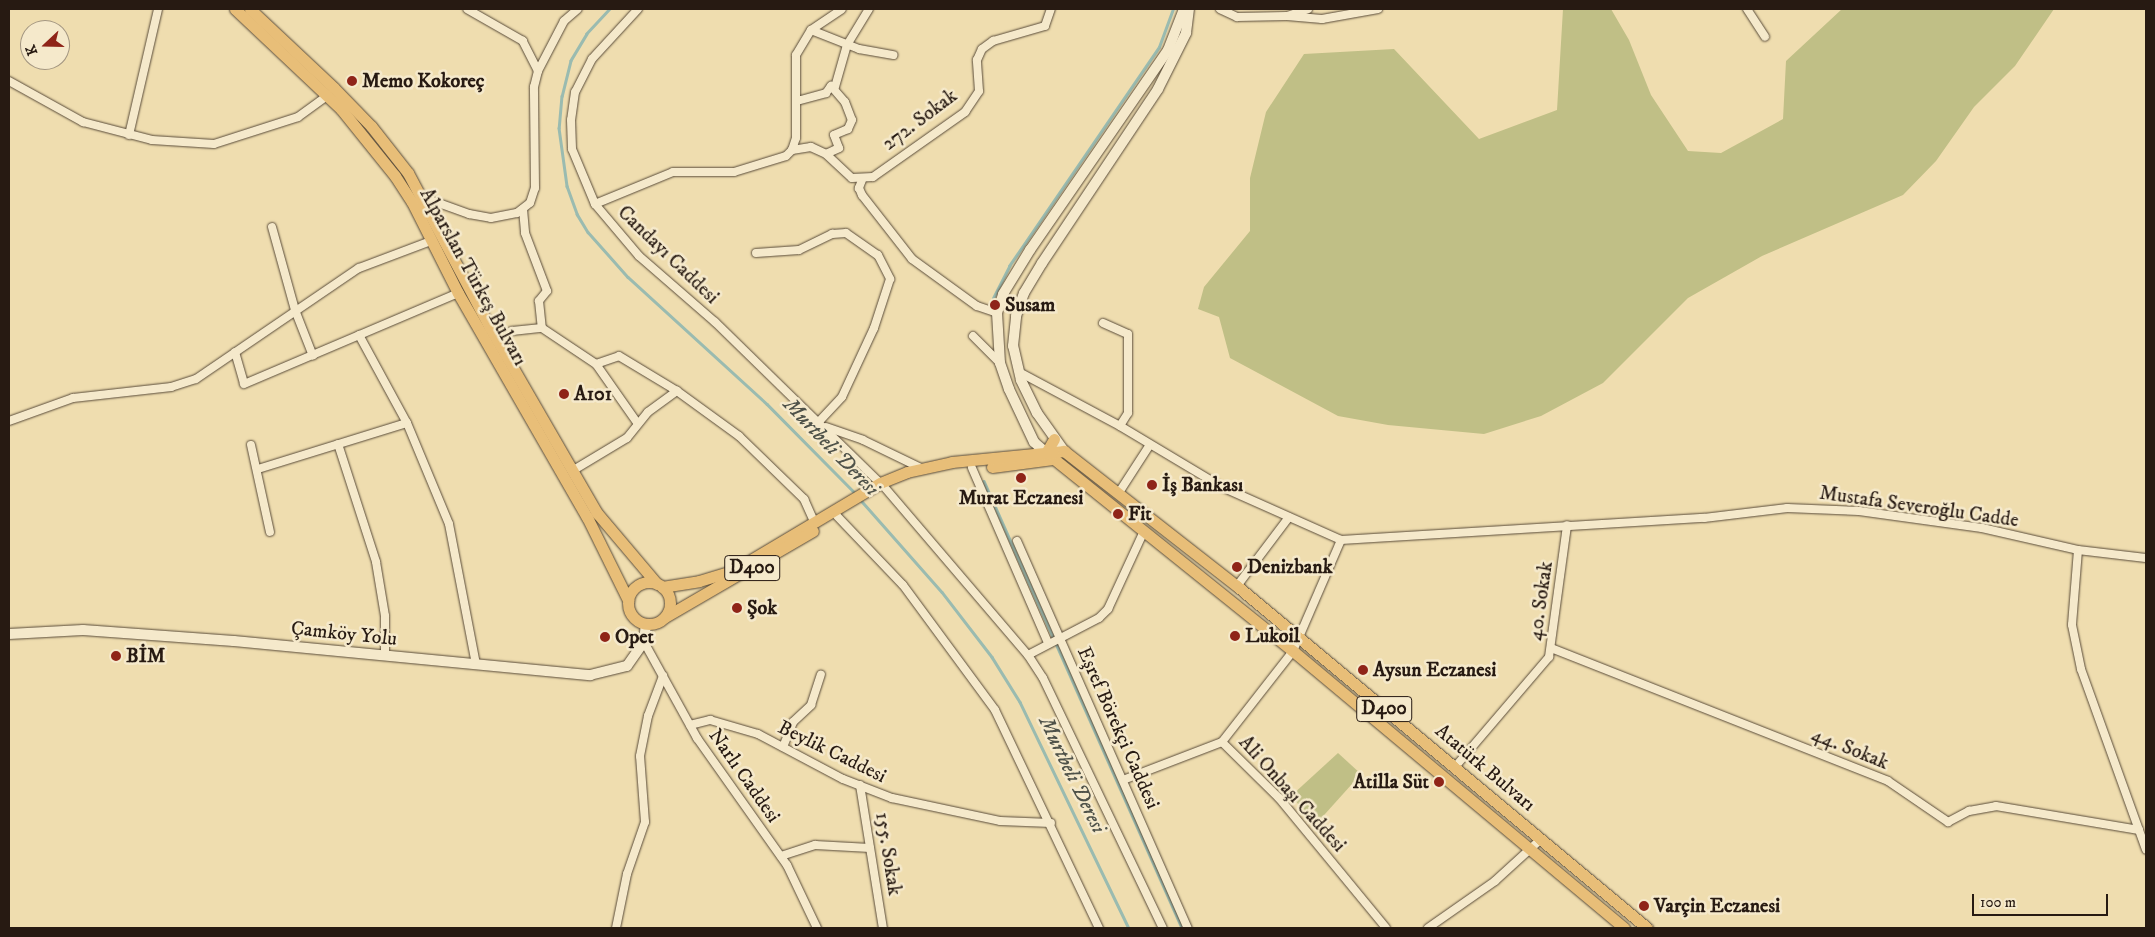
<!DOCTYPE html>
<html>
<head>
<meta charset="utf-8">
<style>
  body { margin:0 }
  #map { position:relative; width:2155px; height:937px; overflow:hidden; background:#efddaf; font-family:"IM FELL DW Pica",serif }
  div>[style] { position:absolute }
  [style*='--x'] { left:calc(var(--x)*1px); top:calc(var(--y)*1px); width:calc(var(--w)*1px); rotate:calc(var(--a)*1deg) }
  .green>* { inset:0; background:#c0bf86 }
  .stream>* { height:2.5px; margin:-1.25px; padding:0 1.25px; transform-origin:1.25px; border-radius:1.25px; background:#9abbb0 }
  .roads { filter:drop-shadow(0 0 1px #594b39) drop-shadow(0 0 1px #594b39) }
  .street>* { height:8px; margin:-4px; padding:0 4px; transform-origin:4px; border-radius:4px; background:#f5e9cb }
  .secondary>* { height:10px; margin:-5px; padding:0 5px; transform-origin:5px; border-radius:5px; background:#f5e9cb }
  .primary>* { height:11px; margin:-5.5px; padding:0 5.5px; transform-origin:5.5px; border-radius:5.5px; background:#e8be78 }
  .primary>.ring { margin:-5.5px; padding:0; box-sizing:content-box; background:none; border:11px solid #e8be78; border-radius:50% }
  .dots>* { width:14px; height:14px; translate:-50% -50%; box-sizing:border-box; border:2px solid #f5e9cb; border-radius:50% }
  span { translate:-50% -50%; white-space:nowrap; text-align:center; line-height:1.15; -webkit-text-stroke:5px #f5e9cb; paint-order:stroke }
  .shield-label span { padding:1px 4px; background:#f5e9cb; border:1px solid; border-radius:4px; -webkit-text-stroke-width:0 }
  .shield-label { font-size:19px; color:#271a12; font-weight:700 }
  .poi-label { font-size:20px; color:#271a12; font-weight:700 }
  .left { translate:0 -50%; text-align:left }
  .right { translate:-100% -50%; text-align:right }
  .street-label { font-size:20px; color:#271a12 }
  .water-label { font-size:21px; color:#4f5249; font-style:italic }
  .frame { position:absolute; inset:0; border:10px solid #271a12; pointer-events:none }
  .north { position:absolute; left:20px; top:20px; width:50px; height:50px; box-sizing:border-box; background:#f5e9cb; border:1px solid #a39681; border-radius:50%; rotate:249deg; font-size:14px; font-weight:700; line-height:20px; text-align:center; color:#271a12 }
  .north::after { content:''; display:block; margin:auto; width:18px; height:22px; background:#8f2418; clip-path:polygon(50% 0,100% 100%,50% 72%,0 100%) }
  .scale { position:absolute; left:1972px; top:894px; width:136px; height:22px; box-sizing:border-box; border:2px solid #271a12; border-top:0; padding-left:6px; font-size:15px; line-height:18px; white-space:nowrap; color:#271a12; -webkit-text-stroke:4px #f5e9cb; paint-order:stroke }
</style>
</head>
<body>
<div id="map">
  <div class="green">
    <i style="clip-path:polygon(1563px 9px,1611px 9px,1629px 40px,1651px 95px,1688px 151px,1721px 153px,1783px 119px,1786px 61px,1842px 9px,2054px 9px,2015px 66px,1974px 107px,1936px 161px,1903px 195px,1762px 256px,1688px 298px,1603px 383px,1541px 416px,1484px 434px,1388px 425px,1338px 416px,1230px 358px,1219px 317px,1198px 309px,1204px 287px,1250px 231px,1250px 178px,1266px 112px,1304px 54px,1394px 49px,1479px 139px,1557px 110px)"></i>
    <i style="clip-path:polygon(1338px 753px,1361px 774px,1316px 824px,1291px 796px)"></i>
  </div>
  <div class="stream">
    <i style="--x:610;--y:9;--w:34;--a:133"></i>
    <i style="--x:587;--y:34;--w:31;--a:121"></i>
    <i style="--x:571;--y:61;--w:36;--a:104"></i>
    <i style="--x:562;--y:96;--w:32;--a:95"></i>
    <i style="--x:559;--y:128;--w:59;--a:82.1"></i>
    <i style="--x:567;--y:186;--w:30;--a:70"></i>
    <i style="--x:577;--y:214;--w:21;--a:59"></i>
    <i style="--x:588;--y:232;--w:60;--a:48.4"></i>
    <i style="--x:628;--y:277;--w:188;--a:42.4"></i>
    <i style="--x:767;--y:404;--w:127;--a:45.3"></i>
    <i style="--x:993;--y:298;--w:36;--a:-63"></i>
    <i style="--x:1009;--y:266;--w:265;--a:-55.6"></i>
    <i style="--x:1159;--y:47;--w:40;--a:-69.8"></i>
    <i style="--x:984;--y:481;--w:489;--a:66.1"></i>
    <i style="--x:859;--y:498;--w:125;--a:48.6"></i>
    <i style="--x:942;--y:592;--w:82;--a:52.4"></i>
    <i style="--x:992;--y:657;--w:53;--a:58.1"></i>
    <i style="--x:1020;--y:702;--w:251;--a:64.3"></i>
  </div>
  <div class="roads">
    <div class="street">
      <i style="--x:638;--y:9;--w:68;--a:132.6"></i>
      <i style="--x:592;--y:59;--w:37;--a:117"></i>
      <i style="--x:575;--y:92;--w:28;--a:98"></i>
      <i style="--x:571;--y:120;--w:29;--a:88"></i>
      <i style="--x:572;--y:149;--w:60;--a:67.3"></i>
      <i style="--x:595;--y:204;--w:68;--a:49.8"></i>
      <i style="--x:639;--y:256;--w:101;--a:41"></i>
      <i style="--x:715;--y:322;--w:231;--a:44.3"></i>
      <i style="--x:1220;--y:9;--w:19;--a:25"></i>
      <i style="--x:1237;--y:17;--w:50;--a:-1.1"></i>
      <i style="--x:1287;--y:16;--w:22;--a:-18"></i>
      <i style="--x:1747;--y:9;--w:33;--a:57"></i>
      <i style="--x:1287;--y:16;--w:35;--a:5"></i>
      <i style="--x:1322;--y:19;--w:57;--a:-10.1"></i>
      <i style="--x:811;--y:30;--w:52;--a:21.6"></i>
      <i style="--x:859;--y:49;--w:35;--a:10"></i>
      <i style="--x:538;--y:71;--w:56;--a:-62.5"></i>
      <i style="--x:564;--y:21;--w:18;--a:-41"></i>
      <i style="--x:9;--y:81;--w:85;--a:29"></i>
      <i style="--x:83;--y:122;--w:71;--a:14.6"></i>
      <i style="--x:152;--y:140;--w:62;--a:3.7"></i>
      <i style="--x:214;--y:144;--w:88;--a:-17.8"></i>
      <i style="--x:298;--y:117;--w:37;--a:-36"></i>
      <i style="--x:835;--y:87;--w:44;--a:-74.1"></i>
      <i style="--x:847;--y:45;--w:42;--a:-58.6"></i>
      <i style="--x:797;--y:101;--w:30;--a:-15"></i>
      <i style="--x:826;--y:93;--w:9;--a:-54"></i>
      <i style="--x:831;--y:86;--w:21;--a:49"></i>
      <i style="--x:845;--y:102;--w:19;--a:69"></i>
      <i style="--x:852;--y:120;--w:10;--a:114"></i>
      <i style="--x:848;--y:129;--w:15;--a:157"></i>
      <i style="--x:834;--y:135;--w:14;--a:69"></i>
      <i style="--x:839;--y:148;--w:14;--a:155"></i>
      <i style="--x:129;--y:135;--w:129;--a:-77"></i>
      <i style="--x:792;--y:150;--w:19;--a:-9"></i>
      <i style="--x:811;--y:147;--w:17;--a:25"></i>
      <i style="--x:826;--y:154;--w:35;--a:43"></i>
      <i style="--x:852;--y:178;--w:21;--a:-3"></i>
      <i style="--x:873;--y:177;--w:113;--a:-35.2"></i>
      <i style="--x:965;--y:112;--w:25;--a:-56"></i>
      <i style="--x:979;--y:91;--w:31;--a:-94"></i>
      <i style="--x:977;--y:60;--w:12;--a:-66"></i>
      <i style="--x:982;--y:49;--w:14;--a:-36"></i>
      <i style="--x:993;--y:41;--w:54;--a:-16.1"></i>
      <i style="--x:1045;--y:26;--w:18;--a:-71"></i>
      <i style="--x:862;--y:180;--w:9;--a:111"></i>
      <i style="--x:859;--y:188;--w:8;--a:67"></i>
      <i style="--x:862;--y:195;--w:81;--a:52"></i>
      <i style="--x:912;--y:259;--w:80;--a:35.9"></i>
      <i style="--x:977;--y:306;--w:21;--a:19"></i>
      <i style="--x:422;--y:197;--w:50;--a:19.9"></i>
      <i style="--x:469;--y:214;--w:22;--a:10"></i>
      <i style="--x:491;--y:218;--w:26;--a:-11"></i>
      <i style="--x:517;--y:213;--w:16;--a:-38"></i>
      <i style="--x:530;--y:203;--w:16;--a:-72"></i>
      <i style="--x:535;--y:188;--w:101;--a:-90.6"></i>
      <i style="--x:534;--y:87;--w:16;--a:-76"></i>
      <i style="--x:538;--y:71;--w:34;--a:-117"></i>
      <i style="--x:523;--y:41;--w:64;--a:-150.3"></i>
      <i style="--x:595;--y:204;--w:84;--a:-22.3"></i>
      <i style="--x:673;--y:172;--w:61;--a:0"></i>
      <i style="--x:734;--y:172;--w:54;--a:-17.1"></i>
      <i style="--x:786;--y:156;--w:8;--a:-45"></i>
      <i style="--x:792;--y:150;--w:13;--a:-72"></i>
      <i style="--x:796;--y:138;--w:83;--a:-90"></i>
      <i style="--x:796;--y:55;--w:29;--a:-59"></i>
      <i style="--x:811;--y:30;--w:37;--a:-34"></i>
      <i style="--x:523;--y:209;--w:24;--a:85"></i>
      <i style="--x:525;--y:233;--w:62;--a:69.2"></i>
      <i style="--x:547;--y:291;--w:13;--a:129"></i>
      <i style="--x:539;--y:301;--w:27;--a:84"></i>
      <i style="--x:272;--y:227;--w:86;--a:74.5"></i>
      <i style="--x:295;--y:310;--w:49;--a:68.6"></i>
      <i style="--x:756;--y:253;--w:43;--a:-4"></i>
      <i style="--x:799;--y:250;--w:37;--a:-26"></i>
      <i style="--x:832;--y:234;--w:14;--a:-4"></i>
      <i style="--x:846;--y:233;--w:39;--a:35"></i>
      <i style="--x:878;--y:255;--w:27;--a:63"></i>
      <i style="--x:890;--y:279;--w:52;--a:108.1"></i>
      <i style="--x:874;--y:328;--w:76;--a:114.9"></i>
      <i style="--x:842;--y:397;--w:35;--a:133"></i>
      <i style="--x:1103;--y:323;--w:27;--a:24"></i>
      <i style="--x:1128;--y:334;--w:79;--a:90"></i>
      <i style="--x:1128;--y:413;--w:15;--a:122"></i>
      <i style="--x:359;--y:335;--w:100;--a:61.4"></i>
      <i style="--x:407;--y:423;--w:109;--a:67.4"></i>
      <i style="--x:449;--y:524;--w:143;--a:79.1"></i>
      <i style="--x:973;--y:336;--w:38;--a:45"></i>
      <i style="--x:497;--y:341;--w:18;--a:-34"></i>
      <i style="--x:512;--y:331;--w:30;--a:-6"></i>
      <i style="--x:542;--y:328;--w:65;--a:33.7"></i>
      <i style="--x:596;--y:364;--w:73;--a:55"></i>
      <i style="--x:235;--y:352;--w:33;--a:74"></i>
      <i style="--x:244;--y:384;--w:233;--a:-23"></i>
      <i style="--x:596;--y:364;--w:24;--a:-19"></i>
      <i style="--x:619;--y:356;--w:68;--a:31.1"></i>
      <i style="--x:1019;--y:372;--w:115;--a:28.1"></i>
      <i style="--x:1120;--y:426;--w:119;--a:30.9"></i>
      <i style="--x:1222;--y:487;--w:130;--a:24"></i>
      <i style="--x:1341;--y:540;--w:364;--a:-3.5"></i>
      <i style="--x:1704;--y:518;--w:84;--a:-6.9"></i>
      <i style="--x:1787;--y:508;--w:72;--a:2.4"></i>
      <i style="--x:1859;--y:511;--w:124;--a:7.9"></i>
      <i style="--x:1982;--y:528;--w:98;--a:12.9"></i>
      <i style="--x:2078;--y:550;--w:68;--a:6.7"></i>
      <i style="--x:9;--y:421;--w:68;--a:-19.8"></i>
      <i style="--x:73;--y:398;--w:99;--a:-6.4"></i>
      <i style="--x:171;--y:387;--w:26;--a:-18"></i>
      <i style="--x:196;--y:379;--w:197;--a:-34.3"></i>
      <i style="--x:359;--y:268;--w:77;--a:-20.6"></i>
      <i style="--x:826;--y:427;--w:39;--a:19"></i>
      <i style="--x:863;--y:440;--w:64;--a:25.8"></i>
      <i style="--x:338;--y:444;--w:124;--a:72.1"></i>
      <i style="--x:376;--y:562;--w:55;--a:80.5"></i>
      <i style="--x:385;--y:616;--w:39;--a:90"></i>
      <i style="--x:251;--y:445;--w:89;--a:77.7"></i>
      <i style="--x:972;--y:468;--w:191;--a:66.5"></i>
      <i style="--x:258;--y:469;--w:156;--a:-17.2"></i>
      <i style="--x:572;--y:471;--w:64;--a:-31"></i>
      <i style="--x:627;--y:438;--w:33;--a:-51"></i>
      <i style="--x:648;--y:412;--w:36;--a:-36"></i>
      <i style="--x:677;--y:391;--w:77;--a:36"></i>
      <i style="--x:739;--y:436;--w:91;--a:44.1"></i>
      <i style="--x:804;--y:499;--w:24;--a:66"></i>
      <i style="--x:886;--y:489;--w:218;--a:49.5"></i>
      <i style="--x:1028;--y:655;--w:27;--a:57"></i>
      <i style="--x:1043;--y:678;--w:277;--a:64.4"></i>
      <i style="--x:1118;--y:494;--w:57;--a:-57.1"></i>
      <i style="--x:837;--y:516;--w:95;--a:46.3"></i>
      <i style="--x:903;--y:585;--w:155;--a:53.6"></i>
      <i style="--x:995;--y:710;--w:242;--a:64.5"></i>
      <i style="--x:1017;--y:541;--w:423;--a:66.2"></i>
      <i style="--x:2078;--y:550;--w:75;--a:94.6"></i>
      <i style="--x:2072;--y:625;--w:45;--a:78.4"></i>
      <i style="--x:2081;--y:669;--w:192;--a:70.2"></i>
      <i style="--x:1237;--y:586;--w:86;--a:-53"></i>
      <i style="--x:644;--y:642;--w:110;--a:61.1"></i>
      <i style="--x:697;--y:738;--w:156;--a:54.7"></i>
      <i style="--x:787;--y:865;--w:70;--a:64.5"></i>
      <i style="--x:1551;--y:648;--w:362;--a:21.5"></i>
      <i style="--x:1888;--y:781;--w:73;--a:34.3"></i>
      <i style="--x:1948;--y:822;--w:24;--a:-28"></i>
      <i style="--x:1969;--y:811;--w:27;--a:-10"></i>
      <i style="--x:1996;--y:806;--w:145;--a:9.5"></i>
      <i style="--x:1028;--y:655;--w:80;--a:-27.5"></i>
      <i style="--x:1099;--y:618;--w:13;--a:-45"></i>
      <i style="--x:1108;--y:609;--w:86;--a:-65.2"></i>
      <i style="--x:690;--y:725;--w:21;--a:-14"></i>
      <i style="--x:710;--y:720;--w:50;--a:16.3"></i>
      <i style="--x:758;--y:734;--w:96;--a:27.9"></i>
      <i style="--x:843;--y:779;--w:53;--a:21.2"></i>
      <i style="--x:892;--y:798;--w:110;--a:12"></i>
      <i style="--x:1000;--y:821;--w:51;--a:2.2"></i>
      <i style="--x:1222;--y:742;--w:115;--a:-52"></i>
      <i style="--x:1293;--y:651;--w:121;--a:-66.6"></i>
      <i style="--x:783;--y:747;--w:27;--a:-68"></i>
      <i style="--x:793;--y:722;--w:25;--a:-43"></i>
      <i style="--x:811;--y:705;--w:32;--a:-72"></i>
      <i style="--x:1455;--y:767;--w:145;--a:-49.5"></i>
      <i style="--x:1549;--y:657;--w:133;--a:-82.2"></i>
      <i style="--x:1123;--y:780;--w:106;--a:-21"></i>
      <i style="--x:1222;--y:742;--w:80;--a:44.5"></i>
      <i style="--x:1279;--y:798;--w:168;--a:50.5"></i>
      <i style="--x:860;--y:785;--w:145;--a:80.9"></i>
      <i style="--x:781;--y:856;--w:36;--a:-18"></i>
      <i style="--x:815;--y:845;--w:55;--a:3.1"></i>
      <i style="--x:616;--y:928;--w:55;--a:-78.5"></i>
      <i style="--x:627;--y:874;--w:55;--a:-70.9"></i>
      <i style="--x:645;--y:822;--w:66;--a:-94.3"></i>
      <i style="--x:640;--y:756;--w:41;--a:-78.7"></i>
      <i style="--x:648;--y:716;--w:43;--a:-69.4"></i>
      <i style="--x:1428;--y:928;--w:82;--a:-35"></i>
      <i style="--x:1495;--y:881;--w:62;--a:-42.4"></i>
    </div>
    <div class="secondary">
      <i style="--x:1064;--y:451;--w:47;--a:-125.4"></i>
      <i style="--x:1037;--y:413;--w:37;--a:-116"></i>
      <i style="--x:1021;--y:380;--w:35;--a:-103"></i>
      <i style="--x:1013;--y:346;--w:30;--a:-84"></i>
      <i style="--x:1016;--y:316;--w:24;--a:-71"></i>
      <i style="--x:1024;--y:293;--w:35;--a:-59"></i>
      <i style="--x:1042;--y:263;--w:209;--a:-56.3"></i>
      <i style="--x:1158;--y:89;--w:63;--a:-63.4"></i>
      <i style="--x:1186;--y:33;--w:24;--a:-83"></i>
      <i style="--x:1050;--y:456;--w:21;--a:-139"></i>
      <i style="--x:1034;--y:442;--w:59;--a:-115.3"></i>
      <i style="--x:1009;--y:389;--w:28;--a:-109"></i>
      <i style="--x:1000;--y:363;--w:50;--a:-93.4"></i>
      <i style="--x:997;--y:313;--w:20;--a:-72"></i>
      <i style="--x:1003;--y:294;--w:52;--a:-58.5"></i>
      <i style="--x:1030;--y:250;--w:243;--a:-55.4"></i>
      <i style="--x:1168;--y:50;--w:44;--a:-68.7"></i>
      <i style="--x:9;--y:634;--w:74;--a:-3.1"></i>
      <i style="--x:83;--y:630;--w:151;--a:4.2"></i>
      <i style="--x:234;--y:641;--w:358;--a:5.5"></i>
      <i style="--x:590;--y:675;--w:38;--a:-14"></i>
      <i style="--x:627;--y:666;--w:29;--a:-55"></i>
      <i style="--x:644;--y:642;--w:18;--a:-84"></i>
    </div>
    <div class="primary">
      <i style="--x:235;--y:9;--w:146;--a:43.3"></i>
      <i style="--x:341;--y:109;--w:86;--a:51.1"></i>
      <i style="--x:395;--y:176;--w:31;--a:57"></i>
      <i style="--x:412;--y:202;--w:102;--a:63.2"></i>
      <i style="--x:458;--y:293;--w:258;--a:60.1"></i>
      <i style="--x:587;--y:517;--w:93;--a:63.7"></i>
      <i style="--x:250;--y:9;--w:115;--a:43.2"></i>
      <i style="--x:334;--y:88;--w:53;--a:45.8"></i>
      <i style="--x:371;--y:126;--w:60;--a:51.8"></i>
      <i style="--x:408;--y:173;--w:175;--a:62.1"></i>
      <i style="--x:490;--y:328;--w:214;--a:60"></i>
      <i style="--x:597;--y:513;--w:93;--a:49.8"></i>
      <i style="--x:1043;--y:458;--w:22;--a:-60"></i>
      <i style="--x:992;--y:467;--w:63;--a:-7.4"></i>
      <i style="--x:1054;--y:459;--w:307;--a:38.8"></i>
      <i style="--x:1293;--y:651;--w:432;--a:39.9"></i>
      <i class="ring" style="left:628px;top:582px;width:31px;height:31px"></i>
      <i style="--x:662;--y:587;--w:37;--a:-9"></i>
      <i style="--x:699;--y:581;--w:37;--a:-17"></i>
      <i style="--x:734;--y:570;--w:170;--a:-30.8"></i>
      <i style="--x:880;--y:483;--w:29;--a:-22"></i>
      <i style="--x:907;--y:472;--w:46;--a:-12.5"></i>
      <i style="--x:952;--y:462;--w:113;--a:-5.6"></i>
      <i style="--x:1064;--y:451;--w:219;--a:38"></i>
      <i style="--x:1237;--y:586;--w:534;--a:39.83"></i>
      <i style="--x:665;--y:617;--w:171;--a:-30.2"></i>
    </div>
  </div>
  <div class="dots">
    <i style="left:352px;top:81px;background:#8f2418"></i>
    <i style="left:995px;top:305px;background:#8f2418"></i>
    <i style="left:564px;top:394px;background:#8f2418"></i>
    <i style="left:1021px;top:478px;background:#8f2418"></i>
    <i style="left:1152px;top:485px;background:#8f2418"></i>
    <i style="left:1118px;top:514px;background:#8f2418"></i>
    <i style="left:1237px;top:567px;background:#8f2418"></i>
    <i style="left:737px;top:608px;background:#8f2418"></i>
    <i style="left:1235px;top:636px;background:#8f2418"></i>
    <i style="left:605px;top:637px;background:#8f2418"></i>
    <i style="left:116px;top:656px;background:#8f2418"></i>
    <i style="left:1363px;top:670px;background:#8f2418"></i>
    <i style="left:1439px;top:782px;background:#8f2418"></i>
    <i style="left:1644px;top:906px;background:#8f2418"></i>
  </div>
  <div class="shield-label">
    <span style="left:752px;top:568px">D400</span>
    <span style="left:1384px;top:709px">D400</span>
  </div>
  <div class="poi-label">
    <span class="left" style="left:362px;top:81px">Memo Kokoreç</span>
    <span class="left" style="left:1005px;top:305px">Susam</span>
    <span class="left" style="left:574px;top:394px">A101</span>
    <span class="left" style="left:1162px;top:485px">İş Bankası</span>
    <span style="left:1021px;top:498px">Murat Eczanesi</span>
    <span class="left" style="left:1128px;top:514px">Fit</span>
    <span class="left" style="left:1247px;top:567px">Denizbank</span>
    <span class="left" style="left:747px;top:608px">Şok</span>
    <span class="left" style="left:1245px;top:636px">Lukoil</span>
    <span class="left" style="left:615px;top:637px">Opet</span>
    <span class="left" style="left:126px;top:656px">BİM</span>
    <span class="left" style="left:1373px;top:670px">Aysun Eczanesi</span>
    <span class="right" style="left:1429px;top:782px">Atilla Süt</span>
    <span class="left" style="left:1654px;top:906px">Varçin Eczanesi</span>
  </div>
  <div class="street-label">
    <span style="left:920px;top:120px;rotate:-37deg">272. Sokak</span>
    <span style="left:668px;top:255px;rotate:44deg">Candayı Caddesi</span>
    <span style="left:473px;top:277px;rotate:61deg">Alparslan Türkeş Bulvarı</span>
    <span style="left:1919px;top:507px;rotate:8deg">Mustafa Severoğlu Cadde</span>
    <span style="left:1541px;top:601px;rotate:-82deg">40. Sokak</span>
    <span style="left:344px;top:634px;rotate:6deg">Çamköy Yolu</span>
    <span style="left:1118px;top:728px;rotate:66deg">Eşref Börekçi Caddesi</span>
    <span style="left:1850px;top:749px;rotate:22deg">44. Sokak</span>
    <span style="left:832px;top:752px;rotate:26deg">Beylik Caddesi</span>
    <span style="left:1485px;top:768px;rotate:40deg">Atatürk Bulvarı</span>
    <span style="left:744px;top:776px;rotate:55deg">Narlı Caddesi</span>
    <span style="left:1292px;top:794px;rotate:48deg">Ali Onbaşı Caddesi</span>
    <span style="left:888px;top:854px;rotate:81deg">155. Sokak</span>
  </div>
  <div class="water-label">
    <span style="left:831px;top:447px;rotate:46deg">Murtbeli Deresi</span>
    <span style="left:1072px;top:775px;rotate:64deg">Murtbeli Deresi</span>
  </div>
  <div class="frame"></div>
  <div class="north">K</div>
  <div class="scale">100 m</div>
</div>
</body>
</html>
